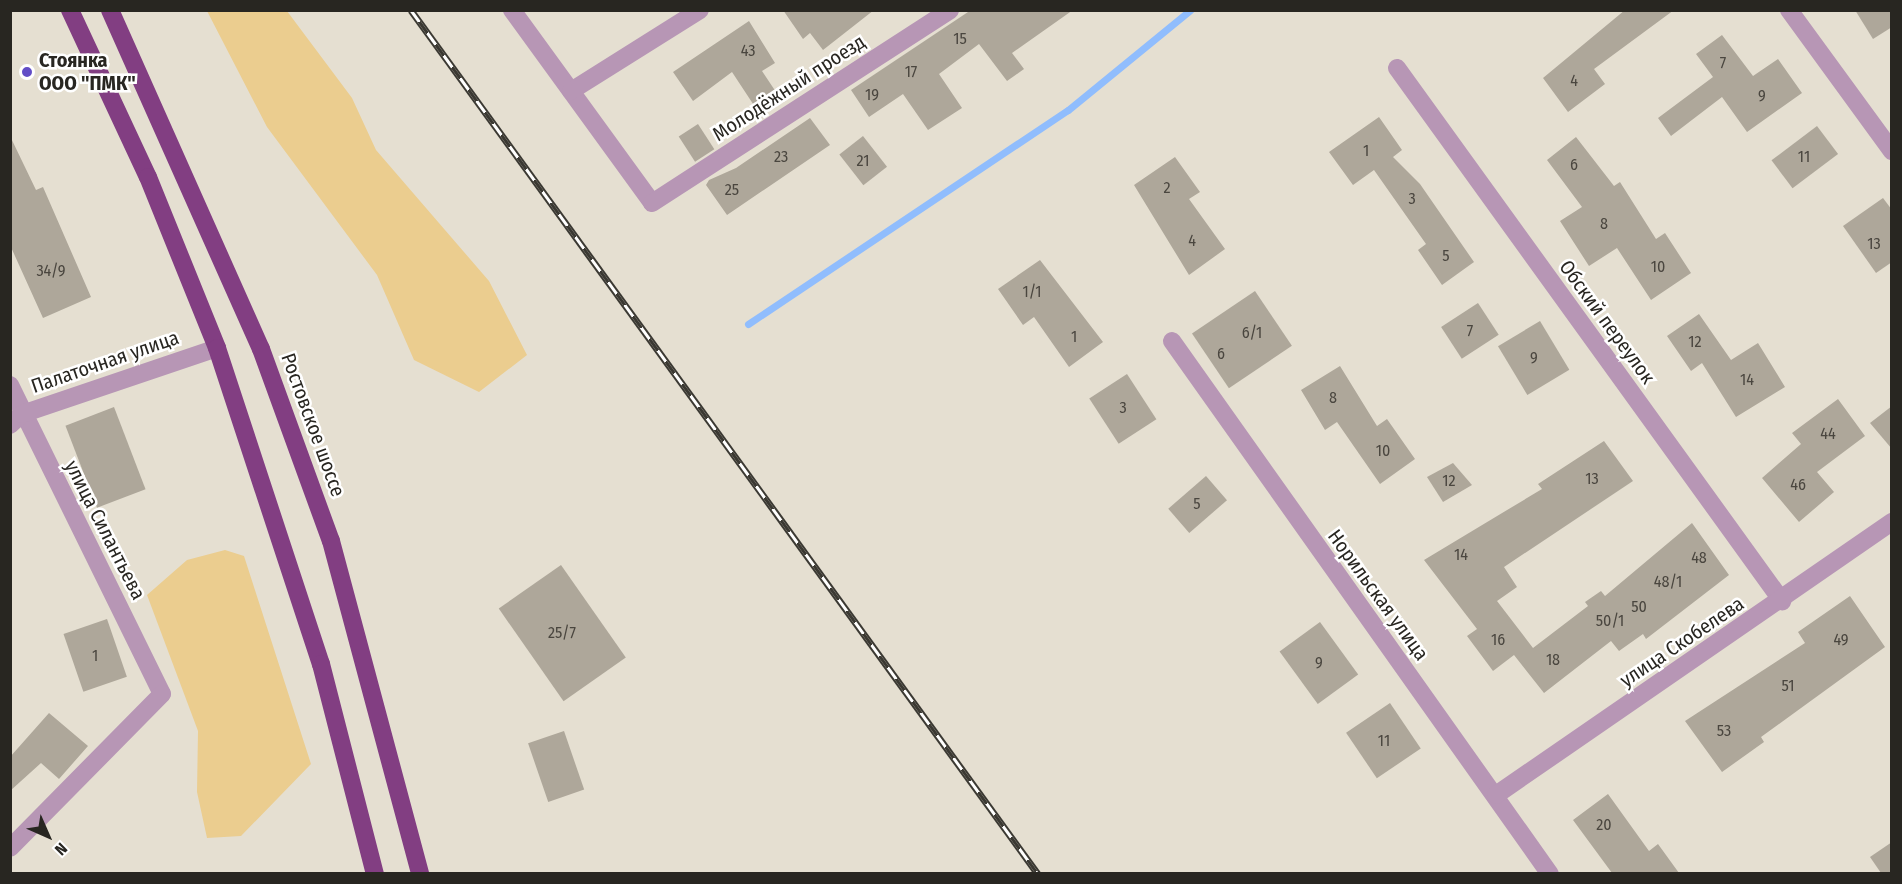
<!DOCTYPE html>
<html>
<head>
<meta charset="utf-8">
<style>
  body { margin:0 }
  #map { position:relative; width:1902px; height:884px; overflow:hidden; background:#e5dfd1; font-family:"Fira Sans Condensed",sans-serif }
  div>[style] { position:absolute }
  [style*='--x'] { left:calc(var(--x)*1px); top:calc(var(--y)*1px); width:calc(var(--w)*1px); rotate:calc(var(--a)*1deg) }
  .green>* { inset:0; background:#ebcd8f }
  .stream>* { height:7px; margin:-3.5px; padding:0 3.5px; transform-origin:3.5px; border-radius:3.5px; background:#90bdfd }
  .building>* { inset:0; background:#aea79a; transform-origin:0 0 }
  .minor>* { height:18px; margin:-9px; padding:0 9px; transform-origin:9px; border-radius:9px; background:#b796b5 }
  .highway>* { height:18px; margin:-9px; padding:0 9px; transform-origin:9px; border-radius:9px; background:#823e82 }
  .rail>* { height:7px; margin-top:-3.5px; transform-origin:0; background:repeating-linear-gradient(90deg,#fff 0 14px,#3b3933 0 28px); box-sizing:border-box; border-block:2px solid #3b3933 }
  .dots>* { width:16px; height:16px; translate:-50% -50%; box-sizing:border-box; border:3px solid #fff; border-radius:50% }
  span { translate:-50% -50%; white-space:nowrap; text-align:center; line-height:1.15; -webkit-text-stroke:5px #fff; paint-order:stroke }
  .number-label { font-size:16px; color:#4a463f }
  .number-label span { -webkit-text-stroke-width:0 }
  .poi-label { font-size:20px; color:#282621; font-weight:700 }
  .left { translate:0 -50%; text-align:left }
  .street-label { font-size:20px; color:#282621 }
  .frame { position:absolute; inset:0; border:12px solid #282621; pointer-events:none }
  .north { position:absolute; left:18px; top:806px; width:60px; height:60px; -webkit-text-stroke:4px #fff; paint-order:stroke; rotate:135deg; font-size:16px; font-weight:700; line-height:24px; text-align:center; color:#282621 }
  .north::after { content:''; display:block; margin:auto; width:21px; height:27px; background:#282621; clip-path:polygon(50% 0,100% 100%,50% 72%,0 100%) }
</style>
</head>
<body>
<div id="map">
  <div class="green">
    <i style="clip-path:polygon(207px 11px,287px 11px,352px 98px,376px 150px,489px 281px,527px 355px,479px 392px,414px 360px,377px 275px,267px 127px)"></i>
    <i style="clip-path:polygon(225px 550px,244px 556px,311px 764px,241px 836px,207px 838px,197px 792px,198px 731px,147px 595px,187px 560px)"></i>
  </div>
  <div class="stream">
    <i style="--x:748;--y:324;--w:385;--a:-33.8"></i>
    <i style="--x:1068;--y:110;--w:158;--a:-39.3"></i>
  </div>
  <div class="building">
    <i style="clip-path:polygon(783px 10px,874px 10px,823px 50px,810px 33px,803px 39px)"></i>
    <i style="clip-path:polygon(971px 10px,1073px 10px,1012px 53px,1024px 69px,1007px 81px,979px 44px,939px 74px,962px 108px,928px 130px,903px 94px,869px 117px,851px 90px)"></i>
    <i style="clip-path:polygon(1625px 10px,1674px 10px,1594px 69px,1605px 84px,1568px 112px,1543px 78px)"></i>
    <i style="clip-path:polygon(1855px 10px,1892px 10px,1892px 27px,1873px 39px)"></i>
    <i style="clip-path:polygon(749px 21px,775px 63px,762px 71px,780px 98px,759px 113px,732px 72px,693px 101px,673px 72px)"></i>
    <i style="clip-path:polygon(1722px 35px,1753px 76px,1778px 59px,1802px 93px,1747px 132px,1722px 97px,1671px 136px,1658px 118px,1713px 77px,1696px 54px)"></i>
    <i style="clip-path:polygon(1379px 117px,1402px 150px,1393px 157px,1420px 184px,1474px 262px,1442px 285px,1418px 250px,1426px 244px,1374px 170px,1353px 185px,1329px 152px)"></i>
    <i style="clip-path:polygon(810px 118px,830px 145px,727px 215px,706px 185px,709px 180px,736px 168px)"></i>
    <i style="left:698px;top:124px;width:30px;height:23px;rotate:57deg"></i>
    <i style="left:1817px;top:126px;width:35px;height:57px;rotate:53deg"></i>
    <i style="clip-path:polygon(10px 136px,36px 190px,43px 187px,91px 297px,43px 318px,10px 245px)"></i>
    <i style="left:863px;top:136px;width:39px;height:30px;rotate:52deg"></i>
    <i style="clip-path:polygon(1576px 137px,1614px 186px,1620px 182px,1656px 239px,1665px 233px,1691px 273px,1651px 300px,1617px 248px,1589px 266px,1560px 221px,1582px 207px,1547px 160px)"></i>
    <i style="clip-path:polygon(1175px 157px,1200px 192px,1189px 199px,1225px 249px,1189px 275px,1134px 185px)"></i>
    <i style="clip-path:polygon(1883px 198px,1892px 210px,1892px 262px,1876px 273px,1843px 226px)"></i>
    <i style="clip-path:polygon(1040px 260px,1103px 342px,1069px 367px,1034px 317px,1023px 325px,998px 289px)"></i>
    <i style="left:1255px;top:291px;width:66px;height:76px;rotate:56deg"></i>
    <i style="left:1478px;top:303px;width:38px;height:44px;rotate:57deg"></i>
    <i style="clip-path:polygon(1699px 314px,1731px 360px,1758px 343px,1785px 387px,1736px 417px,1702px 363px,1691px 371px,1667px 336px)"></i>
    <i style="left:1540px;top:321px;width:57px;height:49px;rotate:59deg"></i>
    <i style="clip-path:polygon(1340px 366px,1377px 426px,1387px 419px,1415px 459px,1380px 484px,1337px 422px,1325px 430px,1301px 390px)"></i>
    <i style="left:1127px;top:374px;width:54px;height:45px;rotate:57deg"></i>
    <i style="clip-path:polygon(1838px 399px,1865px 436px,1817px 472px,1834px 492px,1799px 522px,1762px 478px,1801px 444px,1792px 433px)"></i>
    <i style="clip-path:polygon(1892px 406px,1892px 449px,1870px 423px)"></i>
    <i style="left:114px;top:407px;width:88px;height:52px;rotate:69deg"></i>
    <i style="clip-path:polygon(1604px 441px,1633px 481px,1504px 567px,1517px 587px,1497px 601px,1533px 648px,1588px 606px,1585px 602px,1601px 591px,1605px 596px,1692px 523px,1729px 575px,1646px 639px,1643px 634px,1619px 651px,1611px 641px,1544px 693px,1514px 655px,1493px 671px,1467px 636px,1477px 629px,1424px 560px,1542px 489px,1538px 484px)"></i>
    <i style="clip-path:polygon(1453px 463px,1472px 485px,1443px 502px,1427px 477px)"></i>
    <i style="left:1206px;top:476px;width:32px;height:50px;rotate:49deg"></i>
    <i style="left:561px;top:565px;width:113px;height:76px;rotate:55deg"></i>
    <i style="clip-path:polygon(1850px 596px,1885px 647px,1761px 737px,1764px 742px,1722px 772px,1685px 721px,1805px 643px,1798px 632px)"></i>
    <i style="left:107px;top:619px;width:61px;height:46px;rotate:71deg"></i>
    <i style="left:1320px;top:622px;width:65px;height:50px;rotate:54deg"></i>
    <i style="left:1390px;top:703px;width:55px;height:53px;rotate:56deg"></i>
    <i style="clip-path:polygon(49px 713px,88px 746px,59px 779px,41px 763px,10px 791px,10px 757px)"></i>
    <i style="left:564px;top:731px;width:62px;height:38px;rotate:71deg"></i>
    <i style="clip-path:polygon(1608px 794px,1649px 851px,1658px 844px,1679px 873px,1612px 873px,1573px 820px)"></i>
    <i style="clip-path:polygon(1892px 842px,1892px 873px,1881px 873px,1870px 857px)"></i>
  </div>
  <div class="minor">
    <i style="--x:512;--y:10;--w:238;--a:54"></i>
    <i style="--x:652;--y:203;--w:355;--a:-32.9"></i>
    <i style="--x:1789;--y:10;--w:175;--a:53.9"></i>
    <i style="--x:1397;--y:68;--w:658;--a:54.16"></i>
    <i style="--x:571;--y:91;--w:152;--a:-32.1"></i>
    <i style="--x:1172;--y:341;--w:653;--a:54.66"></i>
    <i style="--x:10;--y:385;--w:344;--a:63.8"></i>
    <i style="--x:162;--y:694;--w:216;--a:134.6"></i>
    <i style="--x:10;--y:425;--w:16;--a:-43"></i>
    <i style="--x:22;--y:414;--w:206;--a:-18.7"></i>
    <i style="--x:1496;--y:795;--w:481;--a:-34.6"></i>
  </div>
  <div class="highway">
    <i style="--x:70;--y:10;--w:184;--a:65"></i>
    <i style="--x:148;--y:177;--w:184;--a:68"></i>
    <i style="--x:217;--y:348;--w:333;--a:71.8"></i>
    <i style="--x:321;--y:664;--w:217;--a:75.6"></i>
    <i style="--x:110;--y:10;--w:371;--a:66"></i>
    <i style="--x:261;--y:349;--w:204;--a:70"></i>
    <i style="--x:331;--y:541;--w:345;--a:75"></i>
  </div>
  <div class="rail">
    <i style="--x:411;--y:10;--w:1068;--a:54.03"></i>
  </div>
  <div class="dots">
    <i style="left:27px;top:72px;background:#624dc6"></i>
  </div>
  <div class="number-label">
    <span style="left:960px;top:39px">15</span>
    <span style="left:748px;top:51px">43</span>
    <span style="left:1723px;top:63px">7</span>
    <span style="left:911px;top:72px">17</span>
    <span style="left:1574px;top:81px">4</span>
    <span style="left:872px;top:95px">19</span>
    <span style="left:1762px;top:96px">9</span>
    <span style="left:1366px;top:151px">1</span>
    <span style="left:781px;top:157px">23</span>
    <span style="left:1804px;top:157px">11</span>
    <span style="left:863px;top:161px">21</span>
    <span style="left:1574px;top:165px">6</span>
    <span style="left:1167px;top:188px">2</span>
    <span style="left:732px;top:190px">25</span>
    <span style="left:1412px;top:199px">3</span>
    <span style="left:1604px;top:224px">8</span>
    <span style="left:1192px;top:241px">4</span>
    <span style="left:1874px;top:244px">13</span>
    <span style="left:1446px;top:256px">5</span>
    <span style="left:1658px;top:267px">10</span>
    <span style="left:51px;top:271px">34/9</span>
    <span style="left:1032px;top:292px">1/1</span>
    <span style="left:1470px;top:331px">7</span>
    <span style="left:1252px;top:333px">6/1</span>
    <span style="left:1074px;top:337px">1</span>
    <span style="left:1695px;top:342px">12</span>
    <span style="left:1221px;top:354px">6</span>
    <span style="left:1534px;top:358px">9</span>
    <span style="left:1747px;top:380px">14</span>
    <span style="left:1333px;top:398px">8</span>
    <span style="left:1123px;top:408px">3</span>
    <span style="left:1828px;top:434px">44</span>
    <span style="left:1383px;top:451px">10</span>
    <span style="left:1592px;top:479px">13</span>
    <span style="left:1449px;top:481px">12</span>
    <span style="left:1798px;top:485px">46</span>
    <span style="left:1197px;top:504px">5</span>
    <span style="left:1461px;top:555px">14</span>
    <span style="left:1699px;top:558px">48</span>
    <span style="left:1668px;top:582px">48/1</span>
    <span style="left:1639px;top:607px">50</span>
    <span style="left:1610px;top:621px">50/1</span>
    <span style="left:562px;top:633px">25/7</span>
    <span style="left:1498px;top:640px">16</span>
    <span style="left:1841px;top:640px">49</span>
    <span style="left:95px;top:656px">1</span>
    <span style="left:1553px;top:660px">18</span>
    <span style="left:1319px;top:663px">9</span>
    <span style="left:1788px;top:686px">51</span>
    <span style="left:1724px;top:731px">53</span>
    <span style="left:1384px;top:741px">11</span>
    <span style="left:1604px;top:825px">20</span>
  </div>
  <div class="poi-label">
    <span class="left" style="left:39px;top:72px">Стоянка<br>ООО "ПМК"</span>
  </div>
  <div class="street-label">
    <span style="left:789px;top:88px;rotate:-33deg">Молодёжный проезд</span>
    <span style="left:1607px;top:322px;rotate:54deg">Обский переулок</span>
    <span style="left:105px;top:362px;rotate:-19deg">Палаточная улица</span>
    <span style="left:313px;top:425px;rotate:70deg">Ростовское шоссе</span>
    <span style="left:105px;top:530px;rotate:63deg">улица Силантьева</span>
    <span style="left:1378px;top:595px;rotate:54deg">Норильская улица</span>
    <span style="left:1682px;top:642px;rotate:-34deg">улица Скобелева</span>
  </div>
  <div class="frame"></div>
  <div class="north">N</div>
</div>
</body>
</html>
